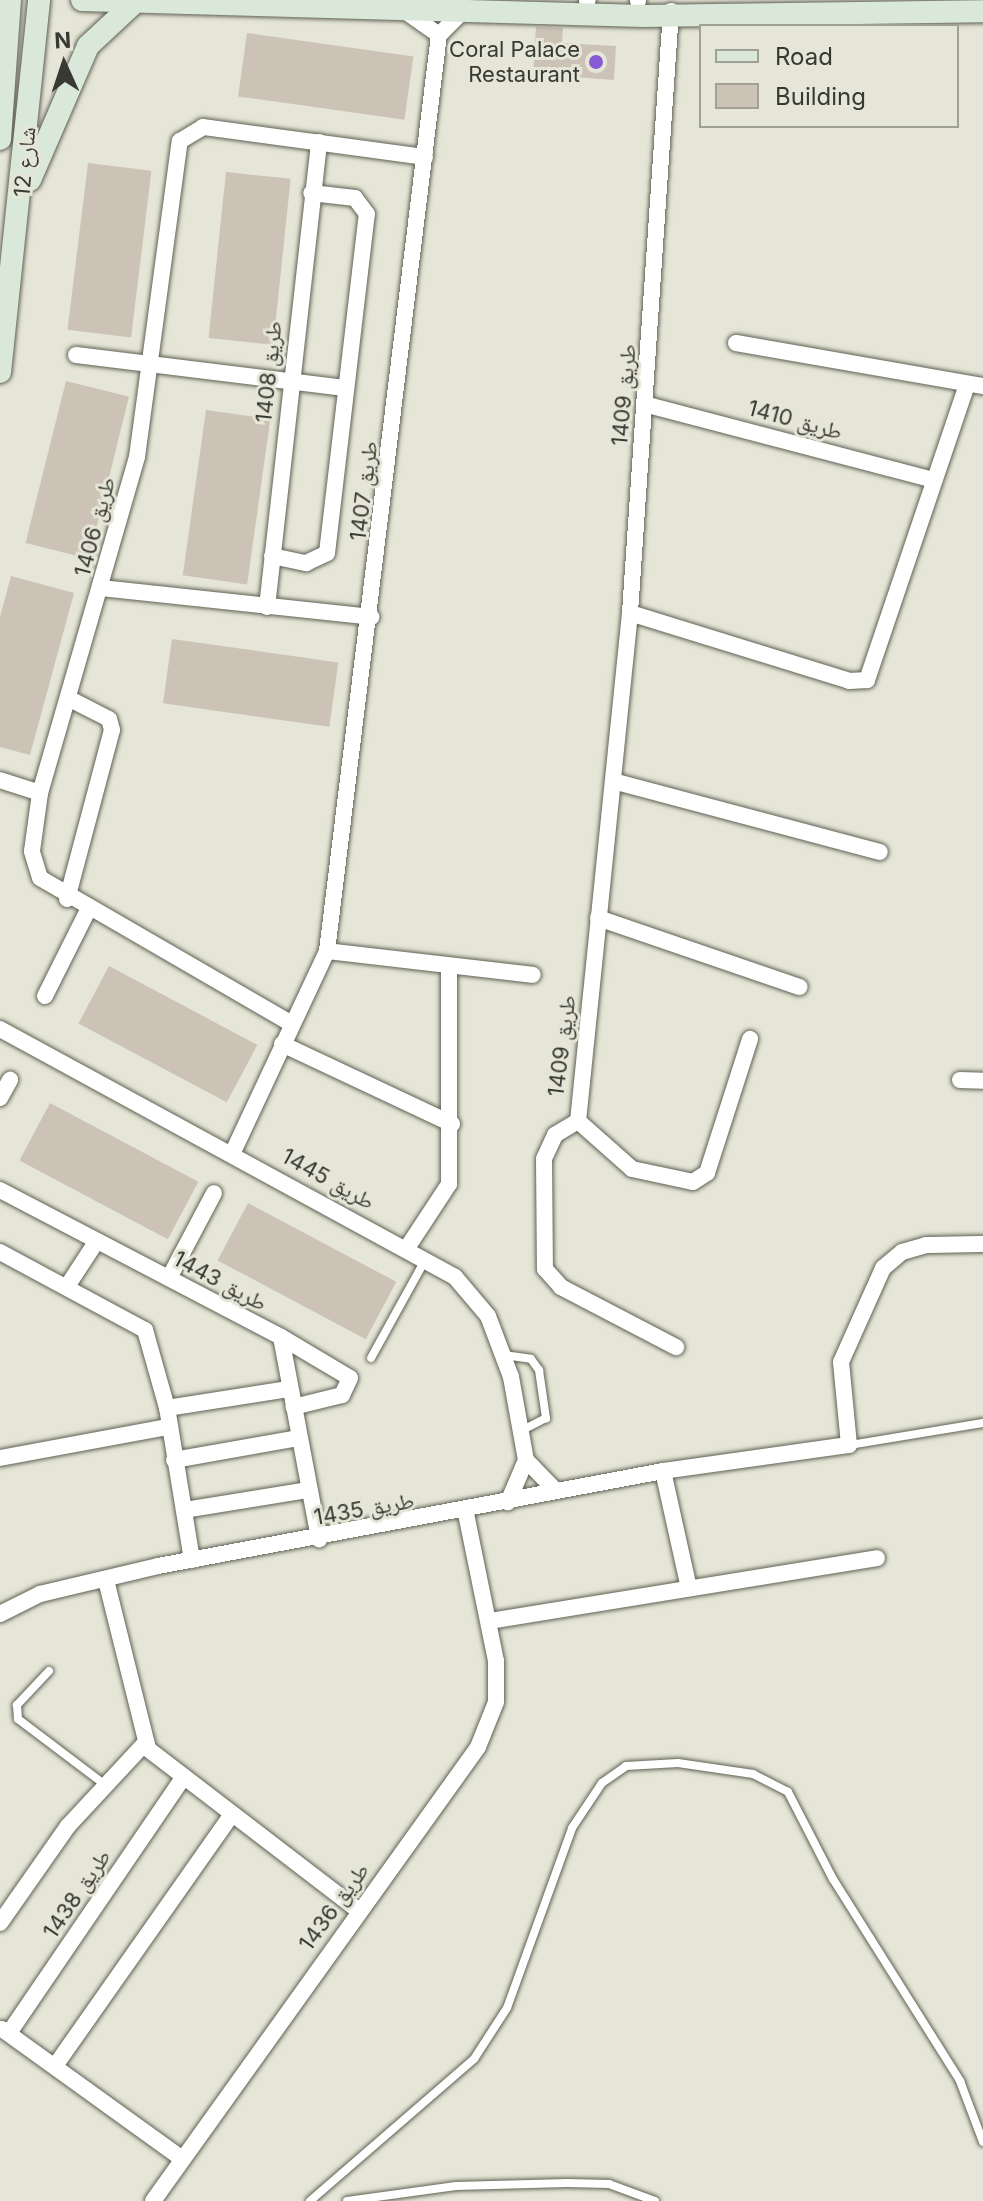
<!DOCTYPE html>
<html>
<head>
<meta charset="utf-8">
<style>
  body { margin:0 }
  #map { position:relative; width:983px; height:2201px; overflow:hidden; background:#e5e6d7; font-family:Inter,"Noto Naskh Arabic",sans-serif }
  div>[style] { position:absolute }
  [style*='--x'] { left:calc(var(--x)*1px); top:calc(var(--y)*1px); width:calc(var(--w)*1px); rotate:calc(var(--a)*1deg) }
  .building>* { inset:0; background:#ccc2b6; transform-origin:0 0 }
  .roads { filter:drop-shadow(0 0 2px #606154) drop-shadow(0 0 2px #606154) }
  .lane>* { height:8px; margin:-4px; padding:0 4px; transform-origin:4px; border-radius:4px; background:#fff }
  .street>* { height:16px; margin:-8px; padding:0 8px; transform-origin:8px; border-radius:8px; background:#fff }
  .secondary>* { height:22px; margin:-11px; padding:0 11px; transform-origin:11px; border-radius:11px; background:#dae8d9 }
  .dots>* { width:22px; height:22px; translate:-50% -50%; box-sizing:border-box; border:4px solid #e5e6d7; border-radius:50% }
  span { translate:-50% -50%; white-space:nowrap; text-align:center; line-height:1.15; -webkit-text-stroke:6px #e5e6d7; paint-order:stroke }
  .poi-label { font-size:22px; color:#393933 }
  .right { translate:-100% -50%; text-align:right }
  .street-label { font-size:22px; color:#393933 }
  .legend { position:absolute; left:699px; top:24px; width:260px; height:104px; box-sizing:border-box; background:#e5e6d7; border:2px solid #a0a195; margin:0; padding:10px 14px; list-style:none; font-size:24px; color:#393933 }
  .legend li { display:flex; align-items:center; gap:16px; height:40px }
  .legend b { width:40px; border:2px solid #a0a195 }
  .north { position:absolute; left:24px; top:24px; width:80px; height:80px; -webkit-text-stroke:6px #e5e6d7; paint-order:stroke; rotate:357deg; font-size:22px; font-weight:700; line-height:32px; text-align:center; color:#393933 }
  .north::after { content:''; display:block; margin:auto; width:28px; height:36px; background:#393933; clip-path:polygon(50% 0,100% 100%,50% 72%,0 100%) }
</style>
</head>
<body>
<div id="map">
  <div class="building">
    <i style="clip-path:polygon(536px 27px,563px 28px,562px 43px,616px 46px,614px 80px,533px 74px)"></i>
    <i style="left:247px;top:33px;width:168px;height:64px;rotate:8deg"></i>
    <i style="left:88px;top:163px;width:64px;height:168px;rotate:7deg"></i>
    <i style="left:226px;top:172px;width:65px;height:167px;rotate:6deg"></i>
    <i style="left:66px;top:381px;width:65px;height:167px;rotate:14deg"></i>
    <i style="left:206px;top:410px;width:65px;height:167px;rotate:8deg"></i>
    <i style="clip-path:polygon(11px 576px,74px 593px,30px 755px,0 747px,0 617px)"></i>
    <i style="left:172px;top:639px;width:168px;height:65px;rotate:8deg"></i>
    <i style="left:109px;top:966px;width:168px;height:65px;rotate:28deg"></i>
    <i style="left:50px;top:1103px;width:168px;height:65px;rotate:28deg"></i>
    <i style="left:248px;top:1203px;width:168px;height:65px;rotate:28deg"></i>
  </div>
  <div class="roads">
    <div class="lane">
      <i style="--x:504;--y:1355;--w:27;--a:8"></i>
      <i style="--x:531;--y:1359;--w:14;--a:54"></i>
      <i style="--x:539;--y:1370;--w:49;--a:81.7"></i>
      <i style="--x:546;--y:1418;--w:28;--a:153"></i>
      <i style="--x:371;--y:1358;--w:112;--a:-61.1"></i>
      <i style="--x:850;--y:1445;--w:135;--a:-9.4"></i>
      <i style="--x:49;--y:1671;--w:47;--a:133.3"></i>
      <i style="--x:17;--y:1705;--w:14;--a:86"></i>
      <i style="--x:18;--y:1719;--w:108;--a:37.1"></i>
      <i style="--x:310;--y:2201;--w:217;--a:-40.9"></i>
      <i style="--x:474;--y:2059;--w:61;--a:-57.1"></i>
      <i style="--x:507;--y:2008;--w:191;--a:-70.1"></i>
      <i style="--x:572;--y:1828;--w:54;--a:-56.3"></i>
      <i style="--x:602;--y:1783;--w:29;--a:-35"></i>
      <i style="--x:626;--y:1766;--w:52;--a:-3.3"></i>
      <i style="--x:678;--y:1763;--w:76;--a:8.3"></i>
      <i style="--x:753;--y:1774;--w:39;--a:27"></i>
      <i style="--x:788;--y:1792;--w:98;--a:62.7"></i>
      <i style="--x:833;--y:1879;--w:239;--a:57.8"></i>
      <i style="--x:960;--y:2081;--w:65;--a:69.3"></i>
      <i style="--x:347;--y:2201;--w:110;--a:-7.8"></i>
      <i style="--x:456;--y:2186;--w:111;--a:-1.5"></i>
      <i style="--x:567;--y:2183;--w:42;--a:1.4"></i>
      <i style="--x:609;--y:2184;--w:49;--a:20.3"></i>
    </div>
    <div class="street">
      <i style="--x:638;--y:0;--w:1;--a:90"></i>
      <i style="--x:587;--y:1;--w:1;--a:-45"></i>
      <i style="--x:405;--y:11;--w:42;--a:35.2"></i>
      <i style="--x:671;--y:11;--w:603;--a:93.9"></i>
      <i style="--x:630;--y:613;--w:511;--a:95.84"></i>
      <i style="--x:578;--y:1121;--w:72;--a:41.6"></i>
      <i style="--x:632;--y:1169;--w:62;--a:12"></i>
      <i style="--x:693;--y:1182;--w:17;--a:-33"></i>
      <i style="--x:707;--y:1173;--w:141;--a:-72.2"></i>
      <i style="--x:736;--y:343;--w:251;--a:9.9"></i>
      <i style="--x:76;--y:355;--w:269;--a:7"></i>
      <i style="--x:644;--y:404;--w:300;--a:14.7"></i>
      <i style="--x:272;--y:556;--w:35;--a:12"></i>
      <i style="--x:306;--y:563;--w:23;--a:-25"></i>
      <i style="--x:327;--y:553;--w:341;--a:-83.3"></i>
      <i style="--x:367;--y:214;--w:20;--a:-127"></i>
      <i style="--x:355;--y:198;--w:44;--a:-173.5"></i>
      <i style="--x:101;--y:588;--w:272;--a:6.1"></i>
      <i style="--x:267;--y:607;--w:468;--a:-83.6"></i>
      <i style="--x:630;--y:613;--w:229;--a:17.2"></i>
      <i style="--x:849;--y:681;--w:18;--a:-3"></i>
      <i style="--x:867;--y:680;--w:311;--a:-71.3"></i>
      <i style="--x:0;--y:780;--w:42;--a:18"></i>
      <i style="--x:613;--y:781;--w:276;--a:14.9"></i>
      <i style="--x:67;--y:899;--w:175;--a:-75.1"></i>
      <i style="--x:112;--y:730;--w:11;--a:-105"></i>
      <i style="--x:109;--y:719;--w:46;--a:-152.9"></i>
      <i style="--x:598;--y:918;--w:213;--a:18.9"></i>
      <i style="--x:327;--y:951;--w:207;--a:6.6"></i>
      <i style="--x:45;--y:996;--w:96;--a:-63.4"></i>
      <i style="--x:292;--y:1024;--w:291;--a:-149.9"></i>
      <i style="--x:40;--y:878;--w:28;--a:-107"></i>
      <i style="--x:32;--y:851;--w:59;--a:-82.1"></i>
      <i style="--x:40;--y:793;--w:350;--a:-73.9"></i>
      <i style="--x:137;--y:457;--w:319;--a:-82.3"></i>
      <i style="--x:180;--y:141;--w:27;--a:-31"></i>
      <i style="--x:203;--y:127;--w:224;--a:7.7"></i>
      <i style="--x:0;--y:1029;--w:518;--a:28.59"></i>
      <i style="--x:455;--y:1277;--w:51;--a:49.8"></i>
      <i style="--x:488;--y:1316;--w:65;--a:69.3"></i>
      <i style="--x:511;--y:1377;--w:84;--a:79.8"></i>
      <i style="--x:526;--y:1460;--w:46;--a:113.2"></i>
      <i style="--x:282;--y:1044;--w:188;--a:25.2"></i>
      <i style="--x:960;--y:1080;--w:23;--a:2"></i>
      <i style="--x:0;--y:1098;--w:21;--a:-61"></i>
      <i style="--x:578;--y:1121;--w:27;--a:149"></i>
      <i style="--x:555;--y:1135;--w:26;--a:115"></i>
      <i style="--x:544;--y:1159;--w:110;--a:89.5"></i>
      <i style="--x:545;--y:1269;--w:24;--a:48"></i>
      <i style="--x:561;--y:1287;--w:130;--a:27.6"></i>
      <i style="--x:233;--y:1152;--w:222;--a:-64.9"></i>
      <i style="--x:327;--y:951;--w:923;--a:-83.03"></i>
      <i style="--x:439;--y:35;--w:37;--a:-45"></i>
      <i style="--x:0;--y:1190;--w:317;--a:27.6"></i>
      <i style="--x:281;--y:1337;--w:206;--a:79.3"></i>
      <i style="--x:407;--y:1248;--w:77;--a:-56.7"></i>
      <i style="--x:449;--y:1184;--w:215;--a:-90"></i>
      <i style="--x:0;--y:1252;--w:165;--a:28.3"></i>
      <i style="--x:145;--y:1330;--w:81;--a:74.2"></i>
      <i style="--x:169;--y:1278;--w:96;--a:-62.1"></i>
      <i style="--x:68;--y:1285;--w:51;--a:-56.9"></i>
      <i style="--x:281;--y:1337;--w:80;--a:30.7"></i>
      <i style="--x:350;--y:1378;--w:19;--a:115"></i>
      <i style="--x:342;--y:1395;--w:50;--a:166.2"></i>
      <i style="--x:0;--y:1458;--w:171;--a:-10.5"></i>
      <i style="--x:174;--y:1460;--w:127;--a:-10"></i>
      <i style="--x:526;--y:1460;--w:43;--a:45.9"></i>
      <i style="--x:663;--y:1471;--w:120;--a:77.5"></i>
      <i style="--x:184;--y:1510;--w:126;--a:-9.2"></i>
      <i style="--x:192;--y:1560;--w:154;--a:-99.3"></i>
      <i style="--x:167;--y:1408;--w:123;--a:-8.9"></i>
      <i style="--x:106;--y:1580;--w:174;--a:76"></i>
      <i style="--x:148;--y:1749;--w:265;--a:37.5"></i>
      <i style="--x:0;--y:1614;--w:45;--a:-26.6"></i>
      <i style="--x:40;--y:1594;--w:121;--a:-13.3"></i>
      <i style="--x:158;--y:1566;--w:514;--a:-10.65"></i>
      <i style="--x:663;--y:1471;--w:188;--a:-8"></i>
      <i style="--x:849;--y:1445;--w:83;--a:-95.5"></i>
      <i style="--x:841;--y:1362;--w:103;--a:-65.9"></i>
      <i style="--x:883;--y:1268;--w:25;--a:-40"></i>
      <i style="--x:902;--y:1252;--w:25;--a:-16"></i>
      <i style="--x:926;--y:1245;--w:57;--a:-1"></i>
      <i style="--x:489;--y:1621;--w:393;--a:-9.2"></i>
      <i style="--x:0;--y:1923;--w:118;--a:-55"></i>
      <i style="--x:68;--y:1826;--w:115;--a:-47.1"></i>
      <i style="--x:2;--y:2029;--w:222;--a:35.8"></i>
      <i style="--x:9;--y:2033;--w:305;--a:-55.7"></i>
      <i style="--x:55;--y:2066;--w:303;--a:-54.9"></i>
      <i style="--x:153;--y:2201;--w:558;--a:-54.4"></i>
      <i style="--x:478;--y:1747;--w:48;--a:-68.2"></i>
      <i style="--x:496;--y:1702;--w:41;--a:-90"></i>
      <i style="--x:496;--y:1661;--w:151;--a:-101.5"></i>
    </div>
    <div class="secondary">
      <i style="--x:82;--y:0;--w:562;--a:1.63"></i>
      <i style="--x:644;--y:16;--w:339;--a:-0.8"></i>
      <i style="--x:0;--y:139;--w:139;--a:-85.9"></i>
      <i style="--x:30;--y:180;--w:146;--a:-66.6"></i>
      <i style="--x:88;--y:46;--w:60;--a:-43"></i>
      <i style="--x:0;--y:372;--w:374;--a:-84"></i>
    </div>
  </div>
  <div class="dots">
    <i style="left:596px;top:62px;background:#885bd5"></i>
  </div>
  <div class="poi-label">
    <span class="right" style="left:580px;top:62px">Coral Palace<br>Restaurant</span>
  </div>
  <div class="street-label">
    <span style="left:25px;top:162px;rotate:-85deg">شارع 12</span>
    <span style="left:269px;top:372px;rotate:-84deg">طريق 1408</span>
    <span style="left:624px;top:395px;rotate:-85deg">طريق 1409</span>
    <span style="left:795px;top:420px;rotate:15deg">طريق 1410</span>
    <span style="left:364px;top:491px;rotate:-83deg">طريق 1407</span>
    <span style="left:95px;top:527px;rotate:-75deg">طريق 1406</span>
    <span style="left:562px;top:1046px;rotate:-83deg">طريق 1409</span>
    <span style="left:328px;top:1179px;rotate:29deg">طريق 1445</span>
    <span style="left:220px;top:1281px;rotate:28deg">طريق 1443</span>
    <span style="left:364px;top:1509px;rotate:-10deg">طريق 1435</span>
    <span style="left:77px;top:1894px;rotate:-56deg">طريق 1438</span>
    <span style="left:334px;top:1907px;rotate:-54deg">طريق 1436</span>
  </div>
  <ul class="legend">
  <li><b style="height:10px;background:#dae8d9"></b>Road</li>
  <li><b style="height:22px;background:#ccc2b6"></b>Building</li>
  </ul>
  <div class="north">N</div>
</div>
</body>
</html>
